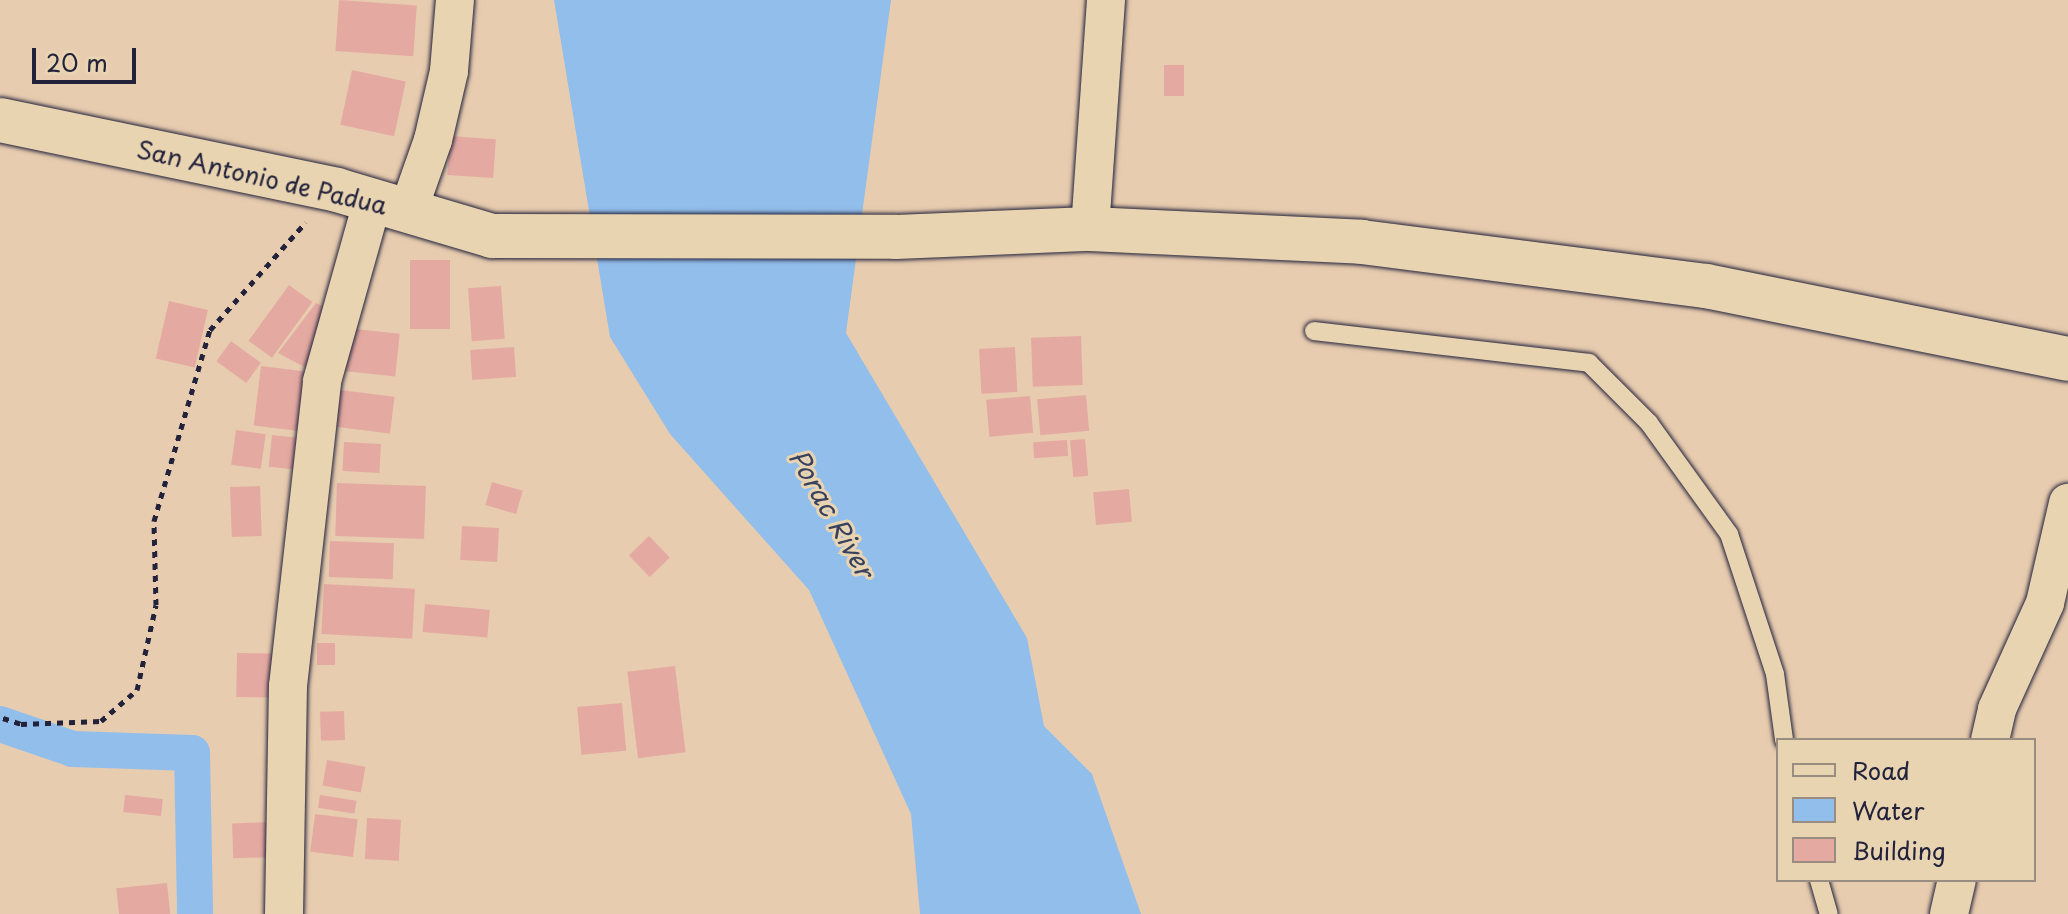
<!DOCTYPE html>
<html>
<head>
<meta charset="utf-8">
<style>
  body { margin:0 }
  #map { position:relative; width:2068px; height:914px; overflow:hidden; background:#e8ccaf; font-family:"Playpen Sans",sans-serif }
  div>[style] { position:absolute }
  [style*='--x'] { left:calc(var(--x)*1px); top:calc(var(--y)*1px); width:calc(var(--w)*1px); rotate:calc(var(--a)*1deg) }
  .water>* { inset:0; background:#92beeb }
  .canal>* { height:36px; margin:-18px; padding:0 18px; transform-origin:18px; border-radius:18px; background:#92beeb }
  .building>* { inset:0; background:#e4aaa2; transform-origin:0 0 }
  .path>* { height:5px; margin-top:-2.5px; transform-origin:0; background:repeating-linear-gradient(90deg,#22223b 0 6px,transparent 0 12px) }
  .roads { filter:drop-shadow(0 0 2px #22223b) drop-shadow(0 0 2px #22223b) }
  .service>* { height:18px; margin:-9px; padding:0 9px; transform-origin:9px; border-radius:9px; background:#e9d4b2 }
  .minor>* { height:38px; margin:-19px; padding:0 19px; transform-origin:19px; border-radius:19px; background:#e9d4b2 }
  .tertiary>* { height:44px; margin:-22px; padding:0 22px; transform-origin:22px; border-radius:22px; background:#e9d4b2 }
  span { translate:-50% -50%; white-space:nowrap; text-align:center; line-height:1.15; -webkit-text-stroke:6px #e9d4b2; paint-order:stroke }
  .street-label { font-size:24px; color:#22223b }
  .water-label { font-size:26px; color:#38415e; font-style:italic }
  .legend { position:absolute; left:1776px; top:738px; width:260px; height:144px; box-sizing:border-box; background:#e9d4b2; border:2px solid #998d82; margin:0; padding:10px 14px; list-style:none; font-size:24px; color:#22223b }
  .legend li { display:flex; align-items:center; gap:16px; height:40px }
  .legend b { width:40px; border:2px solid #998d82 }
  .scale { position:absolute; left:32px; top:48px; width:104px; height:36px; box-sizing:border-box; border:4px solid #22223b; border-top:0; padding-left:10px; font-size:24px; line-height:28px; white-space:nowrap; color:#22223b; -webkit-text-stroke:6px #e9d4b2; paint-order:stroke }
</style>
</head>
<body>
<div id="map">
  <div class="water">
    <i style="clip-path:polygon(554px 0,891px 0,846px 333px,1027px 638px,1044px 726px,1092px 774px,1141px 914px,920px 914px,911px 814px,809px 590px,670px 434px,610px 337px)"></i>
  </div>
  <div class="canal">
    <i style="--x:0;--y:724;--w:77;--a:18.9"></i>
    <i style="--x:73;--y:749;--w:119;--a:1.9"></i>
    <i style="--x:192;--y:753;--w:161;--a:88.9"></i>
  </div>
  <div class="building">
    <i style="left:339px;top:0;width:78px;height:51px;rotate:4deg"></i>
    <i style="left:1164px;top:65px;width:20px;height:31px"></i>
    <i style="left:352px;top:70px;width:55px;height:56px;rotate:12deg"></i>
    <i style="left:450px;top:136px;width:46px;height:39px;rotate:4deg"></i>
    <i style="left:450px;top:260px;width:69px;height:40px;rotate:90deg"></i>
    <i style="left:289px;top:285px;width:29px;height:69px;rotate:36deg"></i>
    <i style="left:501px;top:286px;width:53px;height:33px;rotate:86deg"></i>
    <i style="left:169px;top:301px;width:40px;height:59px;rotate:13deg"></i>
    <i style="clip-path:polygon(316px 303px,330px 310px,312px 371px,278px 353px)"></i>
    <i style="left:346px;top:328px;width:54px;height:43px;rotate:6deg"></i>
    <i style="left:1081px;top:336px;width:49px;height:50px;rotate:88deg"></i>
    <i style="left:231px;top:341px;width:37px;height:25px;rotate:36deg"></i>
    <i style="left:514px;top:347px;width:30px;height:44px;rotate:86deg"></i>
    <i style="left:1015px;top:347px;width:45px;height:36px;rotate:87deg"></i>
    <i style="left:261px;top:366px;width:51px;height:60px;rotate:7deg"></i>
    <i style="left:332px;top:389px;width:63px;height:37px;rotate:7deg"></i>
    <i style="left:1086px;top:395px;width:36px;height:49px;rotate:85deg"></i>
    <i style="left:1030px;top:396px;width:37px;height:44px;rotate:85deg"></i>
    <i style="left:236px;top:430px;width:30px;height:35px;rotate:8deg"></i>
    <i style="left:272px;top:435px;width:29px;height:32px;rotate:6deg"></i>
    <i style="left:1085px;top:439px;width:37px;height:15px;rotate:85deg"></i>
    <i style="left:1067px;top:440px;width:16px;height:34px;rotate:86deg"></i>
    <i style="left:344px;top:442px;width:37px;height:29px;rotate:3deg"></i>
    <i style="left:492px;top:482px;width:32px;height:24px;rotate:16deg"></i>
    <i style="left:337px;top:483px;width:89px;height:53px;rotate:2deg"></i>
    <i style="left:260px;top:486px;width:50px;height:30px;rotate:88deg"></i>
    <i style="left:1129px;top:489px;width:33px;height:36px;rotate:85deg"></i>
    <i style="left:462px;top:526px;width:37px;height:34px;rotate:3deg"></i>
    <i style="left:649px;top:536px;width:30px;height:28px;rotate:46deg"></i>
    <i style="left:330px;top:541px;width:64px;height:36px;rotate:2deg"></i>
    <i style="left:324px;top:584px;width:91px;height:50px;rotate:3deg"></i>
    <i style="left:425px;top:604px;width:65px;height:28px;rotate:5deg"></i>
    <i style="left:317px;top:643px;width:18px;height:22px"></i>
    <i style="left:237px;top:653px;width:43px;height:44px;rotate:1deg"></i>
    <i style="left:675px;top:666px;width:87px;height:48px;rotate:83deg"></i>
    <i style="left:622px;top:703px;width:48px;height:45px;rotate:85deg"></i>
    <i style="left:344px;top:711px;width:29px;height:24px;rotate:88deg"></i>
    <i style="left:327px;top:760px;width:39px;height:26px;rotate:10deg"></i>
    <i style="left:125px;top:795px;width:38px;height:17px;rotate:6deg"></i>
    <i style="left:320px;top:795px;width:37px;height:13px;rotate:9deg"></i>
    <i style="left:315px;top:814px;width:43px;height:38px;rotate:7deg"></i>
    <i style="left:367px;top:818px;width:34px;height:41px;rotate:3deg"></i>
    <i style="left:272px;top:822px;width:35px;height:40px;rotate:88deg"></i>
    <i style="left:167px;top:883px;width:31px;height:51px;rotate:84deg"></i>
  </div>
  <div class="path">
    <i style="--x:3;--y:718;--w:19;--a:18"></i>
    <i style="--x:21;--y:724;--w:80;--a:-2.1"></i>
    <i style="--x:101;--y:721;--w:48;--a:-40.7"></i>
    <i style="--x:137;--y:690;--w:87;--a:-77.4"></i>
    <i style="--x:156;--y:605;--w:84;--a:-91.4"></i>
    <i style="--x:154;--y:521;--w:199;--a:-73.7"></i>
    <i style="--x:210;--y:330;--w:144;--a:-48.4"></i>
  </div>
  <div class="roads">
    <div class="service">
      <i style="--x:1314;--y:331;--w:277;--a:6.6"></i>
      <i style="--x:1589;--y:363;--w:85;--a:45"></i>
      <i style="--x:1649;--y:423;--w:137;--a:54.2"></i>
      <i style="--x:1729;--y:534;--w:147;--a:71.8"></i>
      <i style="--x:1775;--y:674;--w:67;--a:82.2"></i>
      <i style="--x:1819;--y:880;--w:35;--a:74"></i>
    </div>
    <div class="minor">
      <i style="--x:408;--y:211;--w:75;--a:-70.6"></i>
      <i style="--x:433;--y:140;--w:71;--a:-76.9"></i>
      <i style="--x:449;--y:71;--w:71;--a:-85.2"></i>
      <i style="--x:1090;--y:229;--w:230;--a:-86"></i>
      <i style="--x:1990;--y:740;--w:32;--a:-77"></i>
      <i style="--x:1997;--y:709;--w:116;--a:-65.6"></i>
      <i style="--x:2045;--y:603;--w:103;--a:-77"></i>
      <i style="--x:284;--y:914;--w:228;--a:-89"></i>
      <i style="--x:288;--y:686;--w:307;--a:-83.6"></i>
      <i style="--x:322;--y:381;--w:189;--a:-74.3"></i>
      <i style="--x:1949;--y:914;--w:35;--a:-77"></i>
    </div>
    <div class="tertiary">
      <i style="--x:0;--y:120;--w:344;--a:11.7"></i>
      <i style="--x:337;--y:190;--w:162;--a:16.5"></i>
      <i style="--x:492;--y:236;--w:404;--a:0.1"></i>
      <i style="--x:896;--y:237;--w:194;--a:-2.4"></i>
      <i style="--x:1090;--y:229;--w:272;--a:2.7"></i>
      <i style="--x:1362;--y:242;--w:347;--a:7.3"></i>
      <i style="--x:1706;--y:286;--w:369;--a:11.4"></i>
    </div>
  </div>
  <div class="street-label">
    <span style="left:262px;top:177px;rotate:13deg">San Antonio de Padua</span>
  </div>
  <div class="water-label">
    <span style="left:832px;top:513px;rotate:60deg">Porac River</span>
  </div>
  <ul class="legend">
  <li><b style="height:10px;background:#e9d4b2"></b>Road</li>
  <li><b style="height:22px;background:#92beeb"></b>Water</li>
  <li><b style="height:22px;background:#e4aaa2"></b>Building</li>
  </ul>
  <div class="scale">20 m</div>
</div>
</body>
</html>
